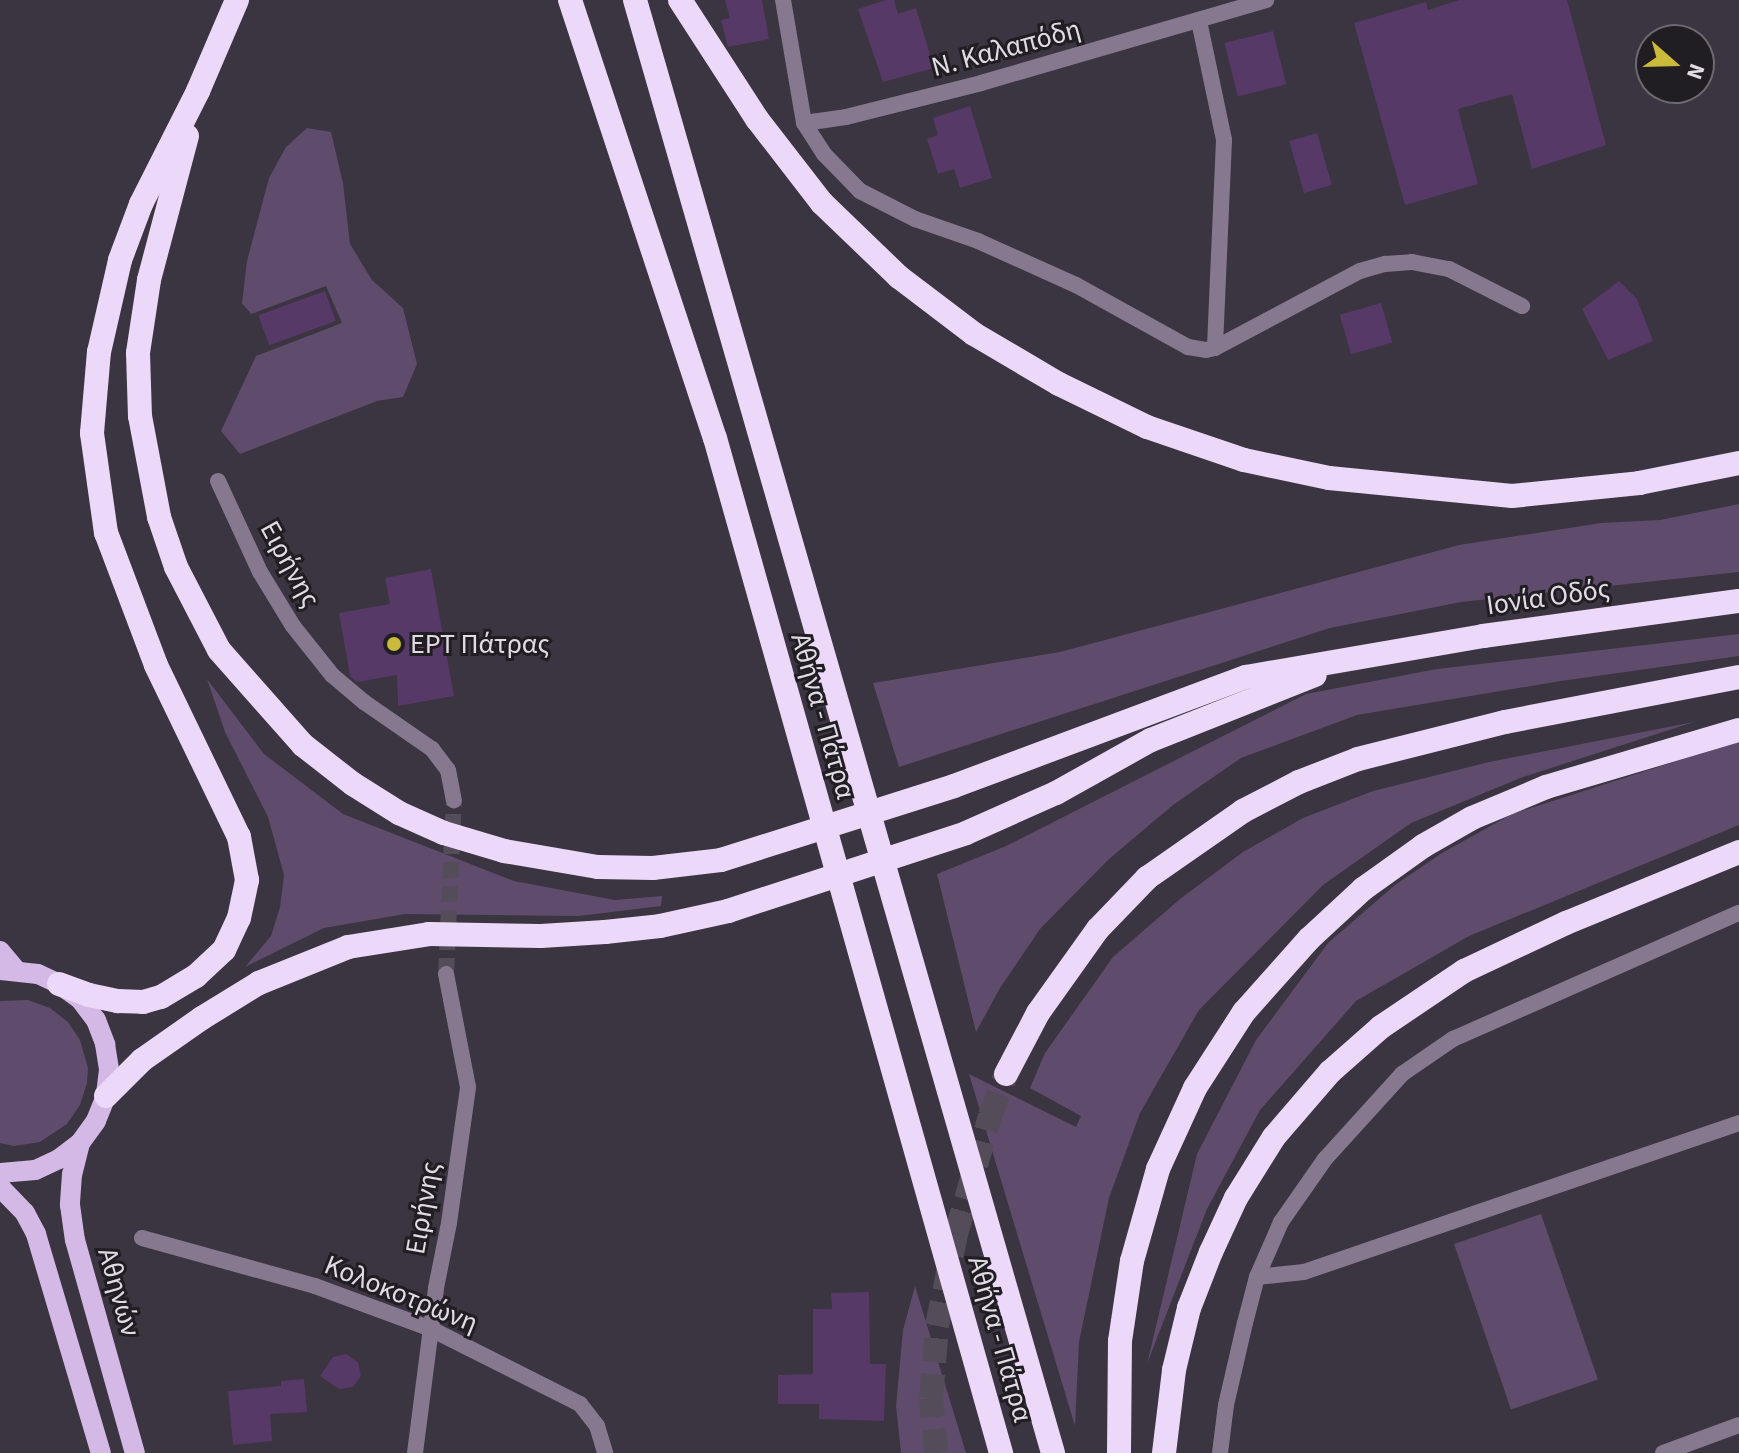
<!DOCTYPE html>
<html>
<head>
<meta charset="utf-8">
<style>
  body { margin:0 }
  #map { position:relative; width:1739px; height:1453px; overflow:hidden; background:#3b3441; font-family:"Source Sans 3",sans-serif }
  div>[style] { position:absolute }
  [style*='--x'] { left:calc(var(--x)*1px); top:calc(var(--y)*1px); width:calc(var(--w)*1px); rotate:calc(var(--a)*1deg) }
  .green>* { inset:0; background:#5f4b6b; transform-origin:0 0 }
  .building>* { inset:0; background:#563967; transform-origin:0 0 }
  .street-tunnel>* { height:16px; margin-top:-8px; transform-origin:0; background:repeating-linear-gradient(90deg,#544d59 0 16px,transparent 0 24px) }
  .highway-tunnel>* { height:24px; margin-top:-12px; transform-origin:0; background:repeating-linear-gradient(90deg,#544d59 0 24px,transparent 0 36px) }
  .street>* { height:16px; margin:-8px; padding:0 8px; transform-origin:8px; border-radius:8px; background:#86798f }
  .primary>* { height:20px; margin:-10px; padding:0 10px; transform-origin:10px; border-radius:10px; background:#d4b9e6 }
  .highway>* { height:24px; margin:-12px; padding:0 12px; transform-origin:12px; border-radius:12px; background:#ecd8f9 }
  .highway-bridge>* { height:24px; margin:-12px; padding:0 12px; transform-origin:12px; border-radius:12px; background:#ecd8f9 }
  .dots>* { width:22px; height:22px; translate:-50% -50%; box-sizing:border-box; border:4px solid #201d23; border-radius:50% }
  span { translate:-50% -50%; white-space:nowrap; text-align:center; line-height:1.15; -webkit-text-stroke:6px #201d23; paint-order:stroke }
  .street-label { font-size:28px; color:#e0dbe4 }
  .poi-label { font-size:28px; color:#e0dbe4 }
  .left { translate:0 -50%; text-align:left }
  .north { position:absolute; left:1635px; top:24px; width:80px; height:80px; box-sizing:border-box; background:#201d23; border:2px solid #6d6970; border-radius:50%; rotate:110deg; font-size:22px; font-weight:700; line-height:32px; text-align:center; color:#e0dbe4 }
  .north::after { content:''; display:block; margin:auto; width:28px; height:36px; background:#cbba39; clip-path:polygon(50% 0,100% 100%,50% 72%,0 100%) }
</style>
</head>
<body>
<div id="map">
  <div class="green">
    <i style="clip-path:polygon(307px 128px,331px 132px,343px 183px,350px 244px,372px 280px,403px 308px,417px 364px,403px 397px,377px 401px,240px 454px,221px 431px,256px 356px,342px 323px,326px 286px,251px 314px,242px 303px,247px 261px,269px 178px,286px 147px)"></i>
    <i style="clip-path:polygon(1739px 504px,1739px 572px,1461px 602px,1330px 628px,899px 767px,873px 683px,1060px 652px,1459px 545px,1601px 523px,1660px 520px)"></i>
    <i style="clip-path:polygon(1739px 634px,1739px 656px,1561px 681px,1357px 715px,1241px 758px,1173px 805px,1108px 860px,1040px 929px,1000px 988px,976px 1032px,937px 874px,1006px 846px,1306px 694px,1437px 669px)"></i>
    <i style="clip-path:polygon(207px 679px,264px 754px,343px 814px,514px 881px,615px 900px,662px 896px,661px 906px,579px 916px,405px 914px,324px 928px,245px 967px,271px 936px,280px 907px,284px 875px,268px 817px,225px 732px)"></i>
    <i style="clip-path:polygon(1694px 722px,1523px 777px,1411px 823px,1323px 885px,1199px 1010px,1140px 1113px,1109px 1198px,1079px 1342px,1075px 1426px,969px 1074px,1076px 1127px,1081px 1116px,1030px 1088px,1045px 1053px,1113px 957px,1180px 899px,1243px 852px,1303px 818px,1373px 791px,1489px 762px)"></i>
    <i style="clip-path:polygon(1739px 741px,1739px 825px,1469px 936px,1356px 1001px,1260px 1110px,1207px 1209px,1147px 1364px,1197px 1154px,1256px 1040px,1328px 943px,1395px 885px,1442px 853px,1512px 814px)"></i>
    <i style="clip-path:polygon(28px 1000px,50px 1008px,68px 1022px,80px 1040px,88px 1068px,87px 1083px,80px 1105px,67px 1124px,40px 1142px,14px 1146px,0 1143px,0 1001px)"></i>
    <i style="left:1541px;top:1214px;width:175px;height:92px;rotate:71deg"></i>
    <i style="clip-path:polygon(915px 1286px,966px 1453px,901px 1453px,896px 1406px,903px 1330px)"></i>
  </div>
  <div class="building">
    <i style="clip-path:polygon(725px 0,762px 0,769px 39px,728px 47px,721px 20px,730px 18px)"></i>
    <i style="clip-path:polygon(886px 0,894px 0,898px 14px,916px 8px,934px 68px,883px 82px,858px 9px)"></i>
    <i style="clip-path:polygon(1459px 0,1567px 0,1606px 145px,1532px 169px,1512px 94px,1458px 109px,1478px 184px,1405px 205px,1354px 23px,1426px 2px,1428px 10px)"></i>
    <i style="left:1273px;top:31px;width:55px;height:50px;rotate:76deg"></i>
    <i style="clip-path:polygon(970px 106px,992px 178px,960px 188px,954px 169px,938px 174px,927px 139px,938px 135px,933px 118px)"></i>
    <i style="left:1317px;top:133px;width:54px;height:29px;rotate:74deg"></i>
    <i style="clip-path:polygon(1619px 281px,1637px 299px,1653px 341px,1608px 360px,1582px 309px)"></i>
    <i style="left:325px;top:291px;width:32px;height:71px;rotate:70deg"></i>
    <i style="left:1381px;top:303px;width:41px;height:43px;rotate:74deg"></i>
    <i style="clip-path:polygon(431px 569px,454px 696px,398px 706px,397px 675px,357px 682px,350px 676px,339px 613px,390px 604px,385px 578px)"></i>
    <i style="clip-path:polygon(869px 1292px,870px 1364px,886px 1364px,884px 1421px,819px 1419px,819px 1404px,778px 1404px,778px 1375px,813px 1374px,813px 1309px,832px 1309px,831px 1293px)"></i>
    <i style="clip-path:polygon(346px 1354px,358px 1362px,361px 1376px,353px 1387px,339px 1389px,320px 1376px,333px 1357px)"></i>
    <i style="clip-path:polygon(304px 1379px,307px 1412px,270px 1414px,272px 1441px,233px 1445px,228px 1391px,281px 1386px,281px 1381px)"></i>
  </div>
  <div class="street-tunnel">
    <i style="--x:446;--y:974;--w:174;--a:-87.4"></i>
  </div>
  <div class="highway-tunnel">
    <i style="--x:936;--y:1453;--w:55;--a:-95.2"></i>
    <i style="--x:931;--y:1398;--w:72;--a:-85.2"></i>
    <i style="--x:937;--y:1326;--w:94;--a:-78.3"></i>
    <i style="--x:956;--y:1234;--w:123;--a:-73.9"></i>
    <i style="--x:990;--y:1116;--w:45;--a:-69.1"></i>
  </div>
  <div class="street">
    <i style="--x:783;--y:0;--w:125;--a:80.3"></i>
    <i style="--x:804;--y:123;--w:37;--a:57"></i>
    <i style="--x:824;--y:154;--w:52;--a:45.8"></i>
    <i style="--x:860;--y:191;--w:62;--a:27"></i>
    <i style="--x:915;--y:219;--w:67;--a:19.2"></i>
    <i style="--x:978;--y:241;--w:107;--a:24.2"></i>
    <i style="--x:1076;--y:285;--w:128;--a:29"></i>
    <i style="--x:1188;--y:347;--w:18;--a:9"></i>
    <i style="--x:1206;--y:350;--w:9;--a:-13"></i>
    <i style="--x:1215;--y:348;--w:164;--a:-28"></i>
    <i style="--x:1360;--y:271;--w:26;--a:-16"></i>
    <i style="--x:1385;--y:264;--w:27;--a:-4"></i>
    <i style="--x:1412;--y:262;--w:38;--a:11"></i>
    <i style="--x:1449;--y:269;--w:82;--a:26.9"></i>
    <i style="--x:1199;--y:21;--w:122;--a:78.1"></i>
    <i style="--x:1224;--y:140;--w:208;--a:92.5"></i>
    <i style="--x:804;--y:123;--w:42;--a:-8.1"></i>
    <i style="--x:846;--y:117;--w:139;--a:-14.1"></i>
    <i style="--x:981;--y:83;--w:297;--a:-16.2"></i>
    <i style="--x:218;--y:481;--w:100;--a:65.2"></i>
    <i style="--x:260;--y:572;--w:63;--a:58.6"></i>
    <i style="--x:293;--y:626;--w:63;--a:51.5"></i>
    <i style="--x:332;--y:675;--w:42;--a:40.2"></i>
    <i style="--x:364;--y:702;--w:83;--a:34.7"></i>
    <i style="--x:432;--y:749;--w:26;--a:53"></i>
    <i style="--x:448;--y:770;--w:31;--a:79"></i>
    <i style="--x:142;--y:1238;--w:180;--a:15.5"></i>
    <i style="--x:315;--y:1286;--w:124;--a:20.3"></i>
    <i style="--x:431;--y:1329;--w:167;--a:26.7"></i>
    <i style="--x:580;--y:1404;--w:28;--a:52"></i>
    <i style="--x:597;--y:1426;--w:28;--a:73"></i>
    <i style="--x:1257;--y:1277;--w:47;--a:-6.1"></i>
    <i style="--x:1304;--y:1272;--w:460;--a:-18.9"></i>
    <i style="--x:415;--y:1453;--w:166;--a:-82.7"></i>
    <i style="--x:436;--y:1288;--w:66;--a:-78.7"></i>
    <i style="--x:449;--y:1223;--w:137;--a:-82"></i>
    <i style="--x:468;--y:1087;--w:115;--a:-101"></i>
    <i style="--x:1220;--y:1453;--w:48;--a:-82.9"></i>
    <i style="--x:1226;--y:1405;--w:84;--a:-77"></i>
    <i style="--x:1245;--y:1323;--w:48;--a:-75.4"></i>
    <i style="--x:1257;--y:1277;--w:60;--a:-66.4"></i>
    <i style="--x:1281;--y:1222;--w:77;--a:-55.1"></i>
    <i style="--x:1325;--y:1159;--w:115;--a:-47.8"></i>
    <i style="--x:1402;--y:1074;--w:62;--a:-34.5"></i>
    <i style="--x:1453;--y:1039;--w:313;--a:-23.8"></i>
    <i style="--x:1663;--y:1453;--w:81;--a:-20.2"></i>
  </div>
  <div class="primary">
    <i style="--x:0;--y:951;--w:25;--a:50"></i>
    <i style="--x:0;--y:970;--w:38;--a:6"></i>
    <i style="--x:38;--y:974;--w:23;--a:25"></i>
    <i style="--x:59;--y:984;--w:26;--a:36"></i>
    <i style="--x:80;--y:999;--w:26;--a:53"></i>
    <i style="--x:96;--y:1020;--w:26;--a:69"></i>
    <i style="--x:105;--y:1044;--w:26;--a:81"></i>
    <i style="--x:109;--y:1070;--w:26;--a:97"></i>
    <i style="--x:106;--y:1096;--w:27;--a:112"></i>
    <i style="--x:96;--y:1121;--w:27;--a:126"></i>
    <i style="--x:80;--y:1143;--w:26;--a:143"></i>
    <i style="--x:59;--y:1159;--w:26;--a:155"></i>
    <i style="--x:35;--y:1170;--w:35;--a:175"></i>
    <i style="--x:80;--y:1143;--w:32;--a:104"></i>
    <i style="--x:72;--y:1174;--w:31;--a:94"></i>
    <i style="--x:70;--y:1205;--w:35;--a:82"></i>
    <i style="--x:75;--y:1240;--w:221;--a:74.3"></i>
    <i style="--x:0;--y:1187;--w:36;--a:46"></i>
    <i style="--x:25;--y:1213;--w:24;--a:62"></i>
    <i style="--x:36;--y:1234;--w:228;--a:73.5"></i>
  </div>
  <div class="highway">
    <i style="--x:570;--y:0;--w:461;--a:71.7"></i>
    <i style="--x:715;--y:438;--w:1055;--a:74.26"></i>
    <i style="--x:635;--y:0;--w:1512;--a:73.95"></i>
    <i style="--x:680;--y:0;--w:142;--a:57.1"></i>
    <i style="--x:757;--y:119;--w:106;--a:52.3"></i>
    <i style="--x:822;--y:203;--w:107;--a:43.9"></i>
    <i style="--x:899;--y:277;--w:94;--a:37.2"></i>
    <i style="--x:974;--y:334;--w:99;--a:30.5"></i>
    <i style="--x:1059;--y:384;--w:98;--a:26"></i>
    <i style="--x:1147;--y:427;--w:102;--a:18.8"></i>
    <i style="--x:1244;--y:460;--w:87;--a:12"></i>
    <i style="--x:1329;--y:478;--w:184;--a:5.6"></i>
    <i style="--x:1512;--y:496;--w:128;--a:-5.8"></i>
    <i style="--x:1639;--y:483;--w:102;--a:-11.3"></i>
    <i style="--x:187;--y:136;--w:149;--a:104.8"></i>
    <i style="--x:149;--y:280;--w:74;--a:98.6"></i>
    <i style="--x:138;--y:353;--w:63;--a:88.2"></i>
    <i style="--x:140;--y:416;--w:103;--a:79.3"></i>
    <i style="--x:159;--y:517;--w:53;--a:71.2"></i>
    <i style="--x:176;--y:567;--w:93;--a:62.6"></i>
    <i style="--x:219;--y:650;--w:127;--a:48.5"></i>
    <i style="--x:303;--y:745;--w:63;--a:38"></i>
    <i style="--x:353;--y:784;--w:54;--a:32.2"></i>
    <i style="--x:399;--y:813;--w:49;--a:24"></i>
    <i style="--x:444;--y:833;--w:63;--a:16.7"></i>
    <i style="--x:504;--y:851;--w:95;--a:9.7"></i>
    <i style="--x:598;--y:867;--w:55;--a:1"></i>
    <i style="--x:653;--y:868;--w:68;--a:-6.7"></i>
    <i style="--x:954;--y:786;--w:312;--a:-20.5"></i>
    <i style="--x:1246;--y:677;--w:241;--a:-9.8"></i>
    <i style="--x:1483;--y:636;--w:258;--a:-7.8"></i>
    <i style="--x:966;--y:833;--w:98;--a:-24"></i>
    <i style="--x:1056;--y:793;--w:109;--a:-29.2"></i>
    <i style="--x:1151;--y:740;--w:176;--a:-21.6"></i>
    <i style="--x:59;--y:984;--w:32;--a:20"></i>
    <i style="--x:89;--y:995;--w:30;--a:12"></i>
    <i style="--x:118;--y:1001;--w:25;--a:2"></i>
    <i style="--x:143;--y:1002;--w:19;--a:-16"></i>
    <i style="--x:161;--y:997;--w:41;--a:-31"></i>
    <i style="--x:196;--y:976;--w:38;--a:-43"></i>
    <i style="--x:224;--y:950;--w:35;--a:-65"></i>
    <i style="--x:239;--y:918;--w:39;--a:-78"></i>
    <i style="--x:247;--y:880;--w:44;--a:-100.5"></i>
    <i style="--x:239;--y:837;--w:191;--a:-115.8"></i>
    <i style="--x:156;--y:665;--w:141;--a:-110.7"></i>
    <i style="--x:106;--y:533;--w:101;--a:-98"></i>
    <i style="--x:92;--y:433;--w:81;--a:-85.1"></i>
    <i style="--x:99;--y:352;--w:94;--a:-77.1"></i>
    <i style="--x:120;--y:260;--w:60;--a:-69.4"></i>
    <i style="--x:141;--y:204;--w:127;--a:-63.2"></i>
    <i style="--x:198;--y:91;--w:99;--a:-66.8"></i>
    <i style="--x:1006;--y:1074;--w:69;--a:-62.3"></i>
    <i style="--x:1038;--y:1013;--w:103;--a:-54.5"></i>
    <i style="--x:1098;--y:929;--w:71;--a:-46.1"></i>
    <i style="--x:1147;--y:878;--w:117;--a:-34.9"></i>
    <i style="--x:1243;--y:811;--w:63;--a:-27.4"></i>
    <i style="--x:1299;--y:782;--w:63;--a:-21.3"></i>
    <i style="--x:1358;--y:759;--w:152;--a:-14.1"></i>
    <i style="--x:1505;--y:722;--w:238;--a:-10.9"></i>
    <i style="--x:106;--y:1096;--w:51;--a:-45"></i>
    <i style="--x:142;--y:1060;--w:73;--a:-35"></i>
    <i style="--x:202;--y:1018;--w:67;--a:-31.6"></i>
    <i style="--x:259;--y:983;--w:96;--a:-22"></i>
    <i style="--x:348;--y:947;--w:82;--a:-9.1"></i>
    <i style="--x:429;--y:934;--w:112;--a:1"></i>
    <i style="--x:541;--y:936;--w:64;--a:-3.6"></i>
    <i style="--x:605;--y:932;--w:55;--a:-6.2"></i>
    <i style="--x:660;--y:926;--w:70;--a:-12.4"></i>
    <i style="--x:1119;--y:1453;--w:112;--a:-89.5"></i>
    <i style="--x:1120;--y:1341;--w:81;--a:-81.5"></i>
    <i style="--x:1132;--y:1261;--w:96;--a:-74.2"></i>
    <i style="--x:1158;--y:1169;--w:89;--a:-65.4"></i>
    <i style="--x:1195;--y:1088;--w:90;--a:-57.2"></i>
    <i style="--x:1244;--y:1012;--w:98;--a:-48.3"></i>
    <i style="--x:1309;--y:939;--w:74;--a:-42.8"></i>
    <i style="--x:1363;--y:889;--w:74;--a:-35.6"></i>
    <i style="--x:1423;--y:846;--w:56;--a:-29.7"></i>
    <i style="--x:1472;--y:818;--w:80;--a:-22.7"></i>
    <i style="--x:1546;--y:787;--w:201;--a:-16.5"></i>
    <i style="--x:1164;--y:1453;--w:84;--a:-83.1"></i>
    <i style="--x:1174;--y:1370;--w:64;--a:-76.4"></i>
    <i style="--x:1189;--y:1308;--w:60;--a:-68.6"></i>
    <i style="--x:1211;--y:1252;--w:60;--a:-65.2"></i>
    <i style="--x:1236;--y:1198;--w:72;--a:-58.1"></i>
    <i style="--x:1274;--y:1137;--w:86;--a:-49.3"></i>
    <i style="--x:1330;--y:1072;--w:68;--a:-41.4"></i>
    <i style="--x:1381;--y:1027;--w:100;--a:-34"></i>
    <i style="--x:1464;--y:971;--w:113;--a:-25.2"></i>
    <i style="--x:1566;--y:923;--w:187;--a:-22.3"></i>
  </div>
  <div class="highway-bridge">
    <i style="--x:721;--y:860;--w:244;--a:-17.6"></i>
    <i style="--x:728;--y:911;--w:250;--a:-18.1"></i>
  </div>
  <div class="dots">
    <i style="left:394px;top:644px;background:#cbba39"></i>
  </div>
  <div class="street-label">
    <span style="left:1006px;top:48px;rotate:-15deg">Ν. Καλαπόδη</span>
    <span style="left:290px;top:564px;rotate:61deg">Ειρήνης</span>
    <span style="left:1548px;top:597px;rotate:-8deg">Ιονία Οδός</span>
    <span style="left:823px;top:716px;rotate:74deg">Αθήνα - Πάτρα</span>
    <span style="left:423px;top:1208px;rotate:-80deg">Ειρήνης</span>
    <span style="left:119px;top:1292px;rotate:74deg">Αθηνών</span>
    <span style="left:401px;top:1294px;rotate:22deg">Κολοκοτρώνη</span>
    <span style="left:1000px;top:1339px;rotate:74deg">Αθήνα - Πάτρα</span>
  </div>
  <div class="poi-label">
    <span class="left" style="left:410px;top:644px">ΕΡΤ Πάτρας</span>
  </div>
  <div class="north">N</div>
</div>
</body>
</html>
